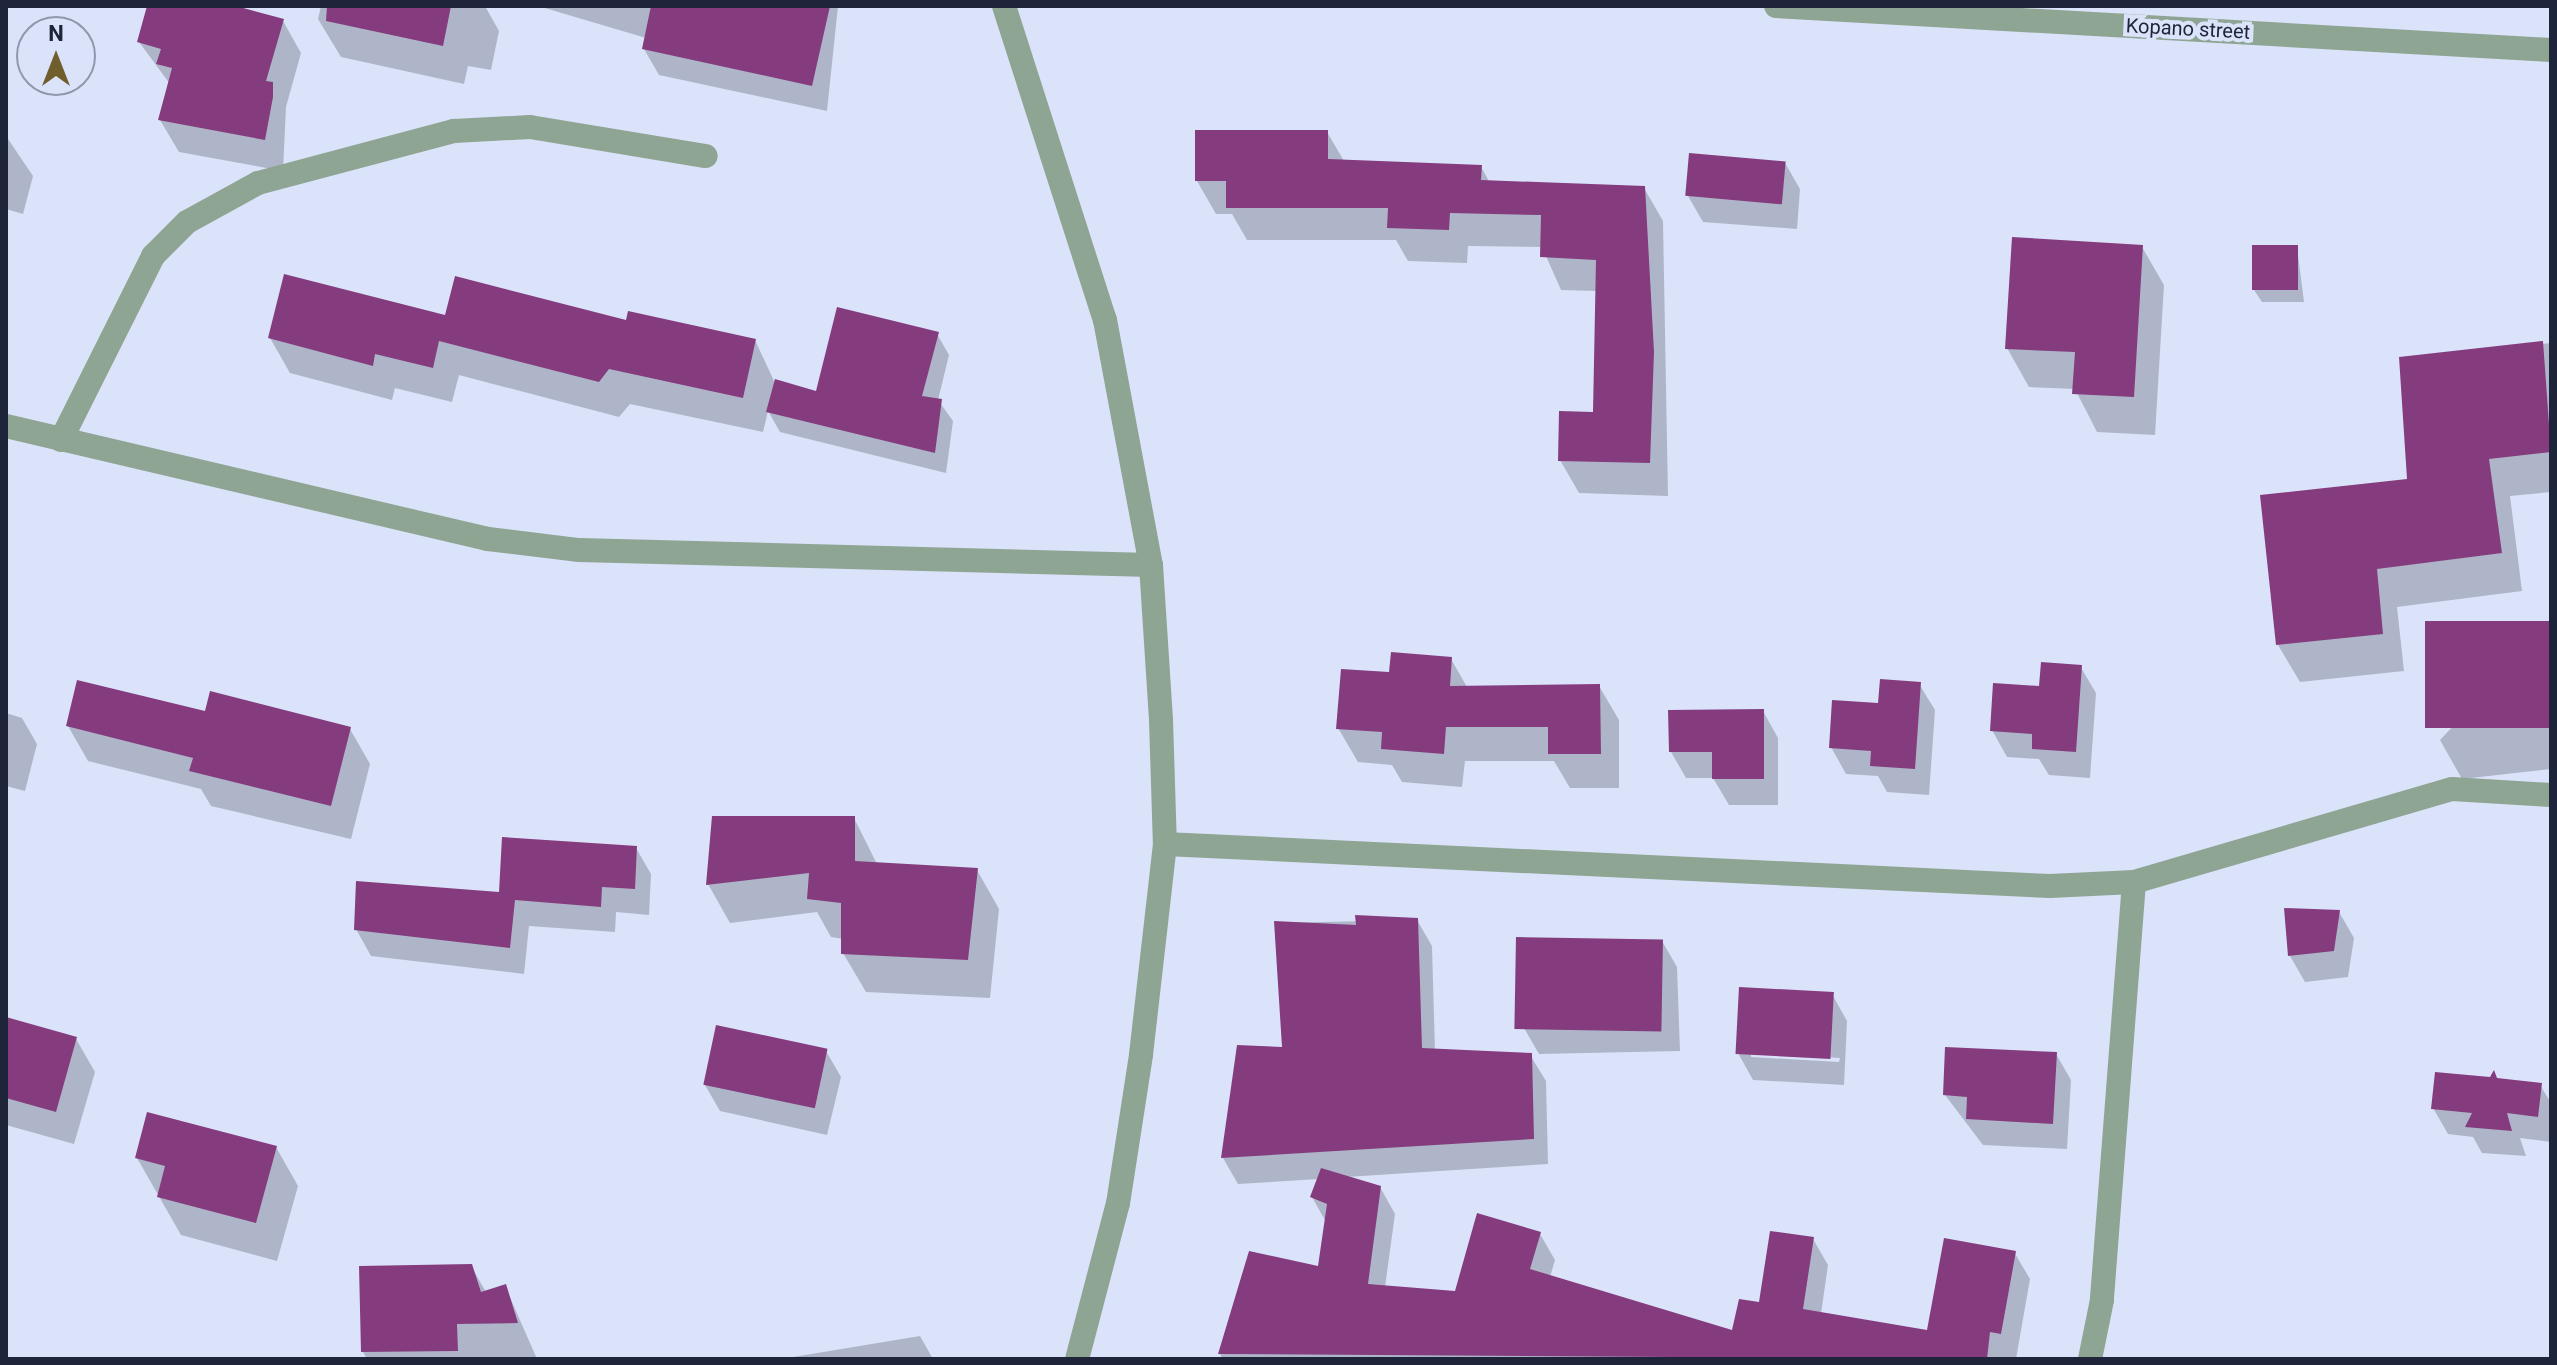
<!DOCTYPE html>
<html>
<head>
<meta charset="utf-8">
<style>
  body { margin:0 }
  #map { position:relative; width:2557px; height:1365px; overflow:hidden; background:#dbe3fa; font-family:Roboto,sans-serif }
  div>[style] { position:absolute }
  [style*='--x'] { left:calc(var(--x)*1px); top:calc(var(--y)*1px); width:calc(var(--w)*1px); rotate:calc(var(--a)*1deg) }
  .shadow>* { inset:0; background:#0003 }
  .building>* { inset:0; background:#843c7e; transform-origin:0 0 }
  .minor>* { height:24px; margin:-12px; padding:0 12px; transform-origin:12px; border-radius:12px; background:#8fa593 }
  span { translate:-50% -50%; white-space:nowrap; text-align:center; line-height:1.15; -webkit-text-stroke:8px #dbe3fa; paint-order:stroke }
  .street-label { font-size:20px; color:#1e2439 }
  .frame { position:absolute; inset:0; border:8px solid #1e2439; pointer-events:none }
  .north { position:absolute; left:16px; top:16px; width:80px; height:80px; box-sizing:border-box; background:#dbe3fa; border:2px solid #8f97ad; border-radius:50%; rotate:0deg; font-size:22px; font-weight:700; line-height:32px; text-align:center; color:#1e2439 }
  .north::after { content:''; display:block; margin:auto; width:28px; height:36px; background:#705f2d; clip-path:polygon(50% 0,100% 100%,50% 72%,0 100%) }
</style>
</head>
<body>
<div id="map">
  <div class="shadow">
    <i style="clip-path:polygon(150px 6px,229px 6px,283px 21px,301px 53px,286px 107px,283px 171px,179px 152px,160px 120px,170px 84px,139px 42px)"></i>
    <i style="clip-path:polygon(321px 6px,485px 6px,499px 31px,491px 70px,468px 66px,464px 84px,341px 57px,318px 19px)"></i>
    <i style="clip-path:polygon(538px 6px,838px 6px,827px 111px,659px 75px,644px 49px,646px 38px)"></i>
    <i style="clip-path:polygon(1327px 132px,1344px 161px,1481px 167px,1490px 183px,1644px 188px,1663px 221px,1668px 496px,1579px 493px,1560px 460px,1595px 414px,1597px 291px,1561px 290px,1542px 247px,1468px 246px,1467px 263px,1408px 261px,1396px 240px,1247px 240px,1232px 214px,1216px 214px,1197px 181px)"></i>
    <i style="clip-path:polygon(6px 136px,33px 176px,23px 214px,6px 209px)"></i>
    <i style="clip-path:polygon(1785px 163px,1800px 189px,1797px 229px,1703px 222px,1688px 196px)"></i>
    <i style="clip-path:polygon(2142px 247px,2164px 285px,2155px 435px,2097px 432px,2075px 389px,2029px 387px,2007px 348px)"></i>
    <i style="clip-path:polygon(2297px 247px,2304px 302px,2262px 302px,2254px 290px)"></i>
    <i style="clip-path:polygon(446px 317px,628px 322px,755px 340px,774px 381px,818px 393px,937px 334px,949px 355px,938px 400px,953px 421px,946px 473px,780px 432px,768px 411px,763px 432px,630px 404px,619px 417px,459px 375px,452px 402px,395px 388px,392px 400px,290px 373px,270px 338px)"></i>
    <i style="clip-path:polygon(2551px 343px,2551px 492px,2510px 496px,2522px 591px,2397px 607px,2404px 671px,2300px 682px,2278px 645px,2409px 481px,2401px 359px)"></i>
    <i style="clip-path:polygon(2551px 622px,2551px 769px,2462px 779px,2440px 740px)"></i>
    <i style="clip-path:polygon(1451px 659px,1467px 687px,1599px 686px,1619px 720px,1619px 788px,1570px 788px,1554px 761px,1465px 761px,1462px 787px,1402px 782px,1392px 765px,1358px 762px,1338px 728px,1391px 674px)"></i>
    <i style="clip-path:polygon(2080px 666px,2096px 693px,2090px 778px,2049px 775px,2039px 759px,2007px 757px,1992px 730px,2041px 688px)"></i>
    <i style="clip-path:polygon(1919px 684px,1935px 710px,1929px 795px,1887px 792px,1878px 776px,1846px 774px,1831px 747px,1880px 705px)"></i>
    <i style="clip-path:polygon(1763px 711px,1778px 738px,1778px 805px,1729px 805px,1713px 778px,1686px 778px,1671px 752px)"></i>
    <i style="clip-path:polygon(6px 713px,22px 718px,37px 744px,25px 791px,6px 786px)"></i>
    <i style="clip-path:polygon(206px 714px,350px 729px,370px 764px,351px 839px,211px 806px,201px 789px,88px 761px,68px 726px)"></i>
    <i style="clip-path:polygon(854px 818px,877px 864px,977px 870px,999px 909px,990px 998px,866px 992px,843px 953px,843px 939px,831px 937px,817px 912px,730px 923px,708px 884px)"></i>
    <i style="clip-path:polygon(636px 848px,651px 874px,649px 915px,616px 912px,615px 932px,529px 926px,524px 974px,371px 956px,356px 929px,501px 894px)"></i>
    <i style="clip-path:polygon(2339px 912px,2354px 938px,2348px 977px,2305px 982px,2290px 956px)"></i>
    <i style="clip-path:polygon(1417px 920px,1432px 946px,1435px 1051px,1530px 1055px,1546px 1081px,1548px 1164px,1346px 1177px,1380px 1187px,1395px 1214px,1385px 1287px,1457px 1293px,1540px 1234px,1555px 1260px,1550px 1277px,1734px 1333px,1813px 1239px,1828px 1265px,1821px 1314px,1929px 1333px,2014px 1252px,2030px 1279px,2016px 1359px,1223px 1359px,1220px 1354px,1320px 1268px,1326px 1222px,1312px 1197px,1319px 1179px,1238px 1184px,1223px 1158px,1239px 1047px,1284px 1049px,1276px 923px)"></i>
    <i style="clip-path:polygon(1662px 941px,1677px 967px,1680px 1051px,1539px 1054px,1524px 1028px)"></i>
    <i style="clip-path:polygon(evenodd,1832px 994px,1847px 1021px,1844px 1085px,1753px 1080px,1738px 1053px,1832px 994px,1751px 1053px,1840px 1058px,1839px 1062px,1751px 1057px,1751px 1053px)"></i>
    <i style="clip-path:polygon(6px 1019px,76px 1039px,95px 1072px,74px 1144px,6px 1125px)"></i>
    <i style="clip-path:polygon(826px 1051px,841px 1077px,827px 1135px,720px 1111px,705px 1085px)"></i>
    <i style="clip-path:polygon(2056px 1054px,2071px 1080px,2067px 1149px,1983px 1145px,1945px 1095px)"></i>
    <i style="clip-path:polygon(2498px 1080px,2540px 1085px,2551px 1103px,2551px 1142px,2520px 1138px,2526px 1156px,2482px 1153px,2473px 1137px,2448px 1134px,2433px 1108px)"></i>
    <i style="clip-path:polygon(276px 1147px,298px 1186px,277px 1261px,181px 1235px,137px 1158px)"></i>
    <i style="clip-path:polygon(471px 1266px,486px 1292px,505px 1286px,537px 1359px,367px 1359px,363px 1352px)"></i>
    <i style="clip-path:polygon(920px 1336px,933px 1359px,781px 1359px)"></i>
  </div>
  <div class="building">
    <i style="clip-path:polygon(147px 6px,236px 6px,284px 19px,266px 81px,273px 82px,273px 97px,265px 140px,158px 120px,172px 68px,156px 64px,161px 49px,137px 42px)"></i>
    <i style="clip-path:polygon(327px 6px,451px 6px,443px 46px,326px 21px)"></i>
    <i style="clip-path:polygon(651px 6px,830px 6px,812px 86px,642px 49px)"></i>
    <i style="clip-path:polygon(1195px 130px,1328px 130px,1328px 159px,1482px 165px,1481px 180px,1645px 186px,1654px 352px,1650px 463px,1558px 461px,1559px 411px,1593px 412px,1596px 260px,1540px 257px,1541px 215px,1450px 213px,1449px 230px,1387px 228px,1388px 208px,1226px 208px,1226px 181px,1195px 181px)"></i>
    <i style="left:1689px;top:153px;width:97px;height:43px;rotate:5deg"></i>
    <i style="clip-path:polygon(2012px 237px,2143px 245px,2134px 397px,2072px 394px,2075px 352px,2005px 349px)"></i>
    <i style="left:2298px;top:245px;width:45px;height:46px;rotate:90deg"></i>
    <i style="clip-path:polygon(284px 274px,445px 315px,455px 276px,626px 320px,628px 311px,756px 339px,743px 398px,609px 369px,599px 382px,439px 341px,433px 368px,375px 354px,373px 366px,268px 338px)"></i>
    <i style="clip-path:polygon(837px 307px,939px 332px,922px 396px,942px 399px,935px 453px,766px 412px,775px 379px,816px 391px)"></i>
    <i style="clip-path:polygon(2543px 341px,2551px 452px,2489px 459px,2502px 553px,2377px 569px,2383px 634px,2276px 645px,2260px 495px,2407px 479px,2399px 357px)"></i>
    <i style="left:2551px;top:621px;width:107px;height:126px;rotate:90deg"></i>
    <i style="clip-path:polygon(1391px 652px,1452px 657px,1450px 686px,1600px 684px,1601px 754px,1548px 754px,1548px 727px,1446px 727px,1444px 754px,1381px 749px,1382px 732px,1336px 729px,1341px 669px,1389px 672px)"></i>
    <i style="clip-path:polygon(2041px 662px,2082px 665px,2076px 752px,2032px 749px,2032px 734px,1990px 731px,1993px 683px,2039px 686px)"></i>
    <i style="clip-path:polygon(1880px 679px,1921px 682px,1915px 769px,1870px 766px,1871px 751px,1829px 748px,1832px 700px,1878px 703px)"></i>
    <i style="clip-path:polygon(77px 680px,205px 711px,210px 691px,351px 727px,331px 806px,189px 771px,193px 758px,66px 726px)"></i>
    <i style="clip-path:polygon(1764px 709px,1764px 779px,1712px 779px,1712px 752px,1669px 752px,1668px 710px)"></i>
    <i style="clip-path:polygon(712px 816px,855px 816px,855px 861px,978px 868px,968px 960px,841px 954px,841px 903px,807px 899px,809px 873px,706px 885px)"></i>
    <i style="clip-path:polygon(502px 837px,637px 846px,635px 889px,602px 887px,601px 907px,515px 900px,510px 948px,354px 930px,356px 881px,499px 892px)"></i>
    <i style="clip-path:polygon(2284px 908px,2340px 910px,2334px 951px,2288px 956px)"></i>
    <i style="clip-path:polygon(1355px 915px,1418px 918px,1422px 1048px,1532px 1053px,1534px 1139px,1221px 1158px,1237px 1045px,1282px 1047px,1274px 921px,1356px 925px)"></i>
    <i style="left:1516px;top:937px;width:147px;height:92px;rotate:1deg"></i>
    <i style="left:1739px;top:987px;width:95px;height:67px;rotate:3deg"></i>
    <i style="clip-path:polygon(6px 1017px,77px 1037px,56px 1112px,6px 1098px)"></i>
    <i style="left:716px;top:1025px;width:114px;height:61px;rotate:12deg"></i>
    <i style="clip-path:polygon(1945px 1047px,2057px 1052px,2053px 1124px,1966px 1119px,1967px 1097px,1943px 1095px)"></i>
    <i style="clip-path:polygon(2494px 1070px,2497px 1078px,2542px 1083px,2538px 1117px,2507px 1113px,2512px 1131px,2465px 1127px,2472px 1113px,2431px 1109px,2435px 1072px,2490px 1077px)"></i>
    <i style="clip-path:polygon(147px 1112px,277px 1146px,256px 1223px,157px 1197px,165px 1166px,135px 1158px)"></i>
    <i style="clip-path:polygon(1321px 1168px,1381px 1186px,1368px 1284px,1455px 1291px,1477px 1213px,1541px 1232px,1530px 1269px,1732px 1330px,1739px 1299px,1759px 1302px,1770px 1231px,1814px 1237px,1803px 1309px,1927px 1330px,1944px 1238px,2016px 1251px,2001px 1334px,1990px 1332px,1987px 1359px,1218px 1354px,1249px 1251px,1318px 1266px,1327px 1204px,1310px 1197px)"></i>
    <i style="clip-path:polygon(472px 1264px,481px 1292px,506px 1284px,518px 1323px,457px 1324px,458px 1351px,361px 1352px,359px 1266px)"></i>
  </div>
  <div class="minor">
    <i style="--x:1004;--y:6;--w:330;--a:72.2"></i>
    <i style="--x:1105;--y:320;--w:249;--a:79.4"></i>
    <i style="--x:1151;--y:565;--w:155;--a:86.3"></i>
    <i style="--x:1161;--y:720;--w:124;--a:88.2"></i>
    <i style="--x:1165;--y:844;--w:212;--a:96.5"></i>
    <i style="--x:1141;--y:1055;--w:150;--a:98.8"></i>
    <i style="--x:1118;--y:1203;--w:161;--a:104.7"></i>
    <i style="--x:1776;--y:6;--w:776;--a:3.25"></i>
    <i style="--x:6;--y:426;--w:495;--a:13.2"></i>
    <i style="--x:488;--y:539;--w:92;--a:6.9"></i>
    <i style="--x:579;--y:550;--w:572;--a:1.5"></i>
    <i style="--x:61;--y:440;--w:206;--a:-63.4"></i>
    <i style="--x:153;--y:256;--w:48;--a:-45"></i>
    <i style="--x:187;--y:222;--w:81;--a:-28.8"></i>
    <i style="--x:258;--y:183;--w:203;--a:-14.9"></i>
    <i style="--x:454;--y:131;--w:76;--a:-3"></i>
    <i style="--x:530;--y:127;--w:178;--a:9.4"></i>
    <i style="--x:1165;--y:844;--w:886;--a:2.72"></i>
    <i style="--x:2050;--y:886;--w:84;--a:-2.7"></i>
    <i style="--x:2134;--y:882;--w:419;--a:94.4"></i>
    <i style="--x:2102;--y:1300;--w:60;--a:101.5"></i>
    <i style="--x:2134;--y:882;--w:331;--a:-16.3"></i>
    <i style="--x:2452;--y:789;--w:99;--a:3.5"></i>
  </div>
  <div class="street-label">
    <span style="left:2188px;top:29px;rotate:3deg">Kopano street</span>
  </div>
  <div class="frame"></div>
  <div class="north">N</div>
</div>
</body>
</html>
